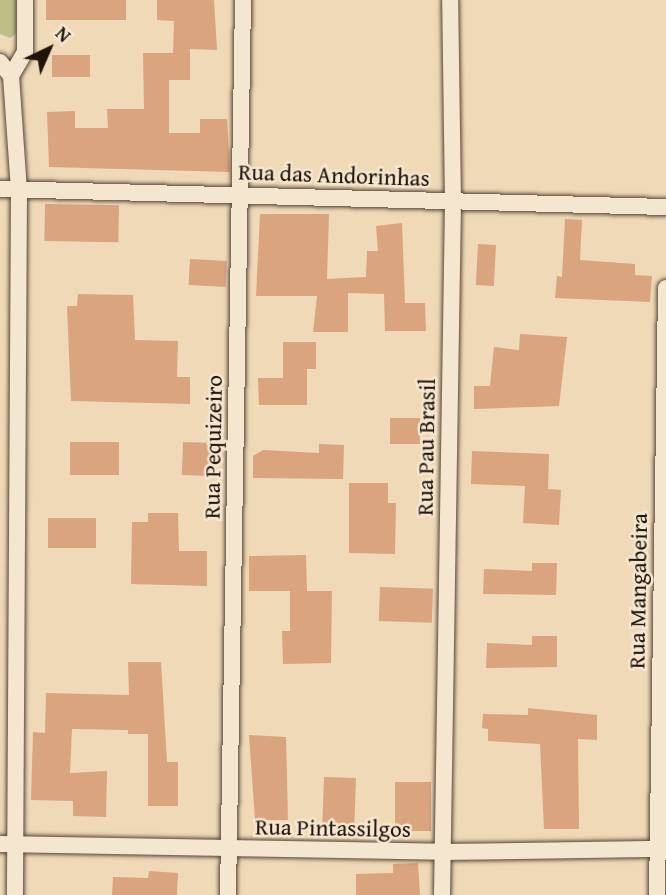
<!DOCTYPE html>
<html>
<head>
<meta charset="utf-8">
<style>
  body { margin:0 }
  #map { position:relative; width:666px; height:895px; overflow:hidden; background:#efd9b6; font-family:"Gentium Book Plus",serif }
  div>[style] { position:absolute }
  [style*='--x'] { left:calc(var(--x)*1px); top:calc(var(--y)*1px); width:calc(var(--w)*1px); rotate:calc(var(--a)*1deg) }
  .green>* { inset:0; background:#bebe8b }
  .building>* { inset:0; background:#daa47e; transform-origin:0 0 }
  .roads { filter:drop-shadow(0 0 2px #544537) drop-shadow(0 0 2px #544537) }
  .minor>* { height:16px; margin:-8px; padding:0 8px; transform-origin:8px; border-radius:8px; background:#f5e6d0 }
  span { translate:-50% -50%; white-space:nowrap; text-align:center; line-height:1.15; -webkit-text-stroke:5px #f5e6d0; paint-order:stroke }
  .street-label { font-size:23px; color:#21140d }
  .north { position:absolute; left:14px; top:14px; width:70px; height:70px; -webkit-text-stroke:5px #f5e6d0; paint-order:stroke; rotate:44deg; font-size:19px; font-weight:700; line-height:28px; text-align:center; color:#21140d }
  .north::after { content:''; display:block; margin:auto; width:24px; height:32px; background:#21140d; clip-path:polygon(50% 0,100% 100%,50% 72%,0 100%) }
</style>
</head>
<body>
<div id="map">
  <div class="green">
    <i style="clip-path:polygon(0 0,18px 0,17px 33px,10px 38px,0 34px)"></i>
  </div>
  <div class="building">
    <i style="left:46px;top:0;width:80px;height:20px"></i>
    <i style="clip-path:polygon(157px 0,214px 0,217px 50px,190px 49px,190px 80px,169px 80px,169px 133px,200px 133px,200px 119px,227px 119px,230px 172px,49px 167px,47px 112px,75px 111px,75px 128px,108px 128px,107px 109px,144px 109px,143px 53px,173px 53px,174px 21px,157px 20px)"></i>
    <i style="left:52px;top:55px;width:38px;height:22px"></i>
    <i style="left:45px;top:204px;width:74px;height:37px;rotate:1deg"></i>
    <i style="clip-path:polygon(260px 214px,329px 214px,327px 279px,366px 277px,367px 251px,378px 251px,376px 226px,402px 223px,405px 303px,425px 303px,426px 331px,385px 331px,384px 294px,348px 293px,348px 332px,313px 332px,317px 296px,256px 296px)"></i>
    <i style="clip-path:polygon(565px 219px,582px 220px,580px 260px,635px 264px,635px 275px,652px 276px,650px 302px,555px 298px,557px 276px,562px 277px)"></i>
    <i style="left:478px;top:244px;width:18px;height:41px;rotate:3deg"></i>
    <i style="left:190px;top:259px;width:37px;height:26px;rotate:3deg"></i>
    <i style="clip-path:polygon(78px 294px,133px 295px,135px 340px,178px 341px,177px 377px,190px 377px,190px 404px,71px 401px,67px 306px,77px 306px)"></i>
    <i style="clip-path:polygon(520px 334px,567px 337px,559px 406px,474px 409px,474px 386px,490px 386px,494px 347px,519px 350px)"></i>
    <i style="clip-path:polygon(283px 342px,316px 342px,316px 369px,307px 369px,307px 405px,259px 405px,258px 378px,283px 378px)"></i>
    <i style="left:390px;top:418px;width:30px;height:26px"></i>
    <i style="left:119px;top:442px;width:33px;height:49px;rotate:90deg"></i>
    <i style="left:183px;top:442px;width:32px;height:33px;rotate:2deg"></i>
    <i style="clip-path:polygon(319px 444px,344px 445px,343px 479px,253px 478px,253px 456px,263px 450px,319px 453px)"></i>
    <i style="clip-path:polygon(472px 451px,549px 454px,548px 489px,561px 490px,559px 525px,523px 523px,525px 486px,471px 484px)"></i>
    <i style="clip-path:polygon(349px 483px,388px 483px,388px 503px,396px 503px,395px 554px,349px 553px)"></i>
    <i style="clip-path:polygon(148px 513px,178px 513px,179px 551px,207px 551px,207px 586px,131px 584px,132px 522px,148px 522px)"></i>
    <i style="left:48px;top:518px;width:48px;height:30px"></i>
    <i style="clip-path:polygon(306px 555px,307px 591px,332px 591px,331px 663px,283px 664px,282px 631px,290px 631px,290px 591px,249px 591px,249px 556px)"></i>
    <i style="clip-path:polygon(532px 563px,557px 563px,556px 595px,483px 594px,484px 569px,532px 571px)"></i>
    <i style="left:380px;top:587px;width:53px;height:34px;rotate:2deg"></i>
    <i style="clip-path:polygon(532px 636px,557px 636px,557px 667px,486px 668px,487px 643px,532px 645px)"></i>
    <i style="clip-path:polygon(128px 662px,161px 662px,167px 762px,178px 762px,178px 806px,148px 806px,148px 734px,128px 734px,128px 730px,72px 729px,70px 773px,107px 771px,106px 817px,73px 816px,73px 801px,31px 800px,33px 732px,45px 733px,46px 693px,129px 695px)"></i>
    <i style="clip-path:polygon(528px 708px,597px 715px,597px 740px,578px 739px,579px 829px,544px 829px,540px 744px,488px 741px,488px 729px,482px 728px,483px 714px,528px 715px)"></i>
    <i style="clip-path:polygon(249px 735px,286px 737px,288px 820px,255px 820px)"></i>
    <i style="left:324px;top:777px;width:32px;height:48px;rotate:2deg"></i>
    <i style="left:395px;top:782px;width:36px;height:49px"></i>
    <i style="clip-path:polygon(418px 863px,420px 895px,356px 895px,356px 874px,393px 873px,393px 864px)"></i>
    <i style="clip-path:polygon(149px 871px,178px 873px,177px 895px,112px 895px,113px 877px,148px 878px)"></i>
  </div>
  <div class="roads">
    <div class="minor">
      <i style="--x:0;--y:62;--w:18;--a:52"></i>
      <i style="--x:11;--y:76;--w:114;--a:86"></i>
      <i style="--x:19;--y:190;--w:705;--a:90.33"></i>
      <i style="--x:11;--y:76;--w:28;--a:-60"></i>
      <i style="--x:25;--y:52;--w:52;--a:-90"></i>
      <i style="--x:0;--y:189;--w:666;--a:1.55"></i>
      <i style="--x:0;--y:844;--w:442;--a:1"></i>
      <i style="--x:442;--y:852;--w:224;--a:-0.8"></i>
      <i style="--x:228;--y:895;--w:895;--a:-89.04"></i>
      <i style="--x:442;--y:895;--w:692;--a:-89.09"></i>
      <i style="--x:453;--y:203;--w:203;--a:-90.8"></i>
      <i style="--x:657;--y:895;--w:607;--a:-89.15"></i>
    </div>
  </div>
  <div class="street-label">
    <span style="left:334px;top:175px;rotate:2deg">Rua das Andorinhas</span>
    <span style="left:213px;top:447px;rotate:-89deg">Rua Pequizeiro</span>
    <span style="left:426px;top:447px;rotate:-89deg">Rua Pau Brasil</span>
    <span style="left:638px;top:591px;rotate:-89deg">Rua Mangabeira</span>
    <span style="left:333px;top:828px;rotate:1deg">Rua Pintassilgos</span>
  </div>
  <div class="north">N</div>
</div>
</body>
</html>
